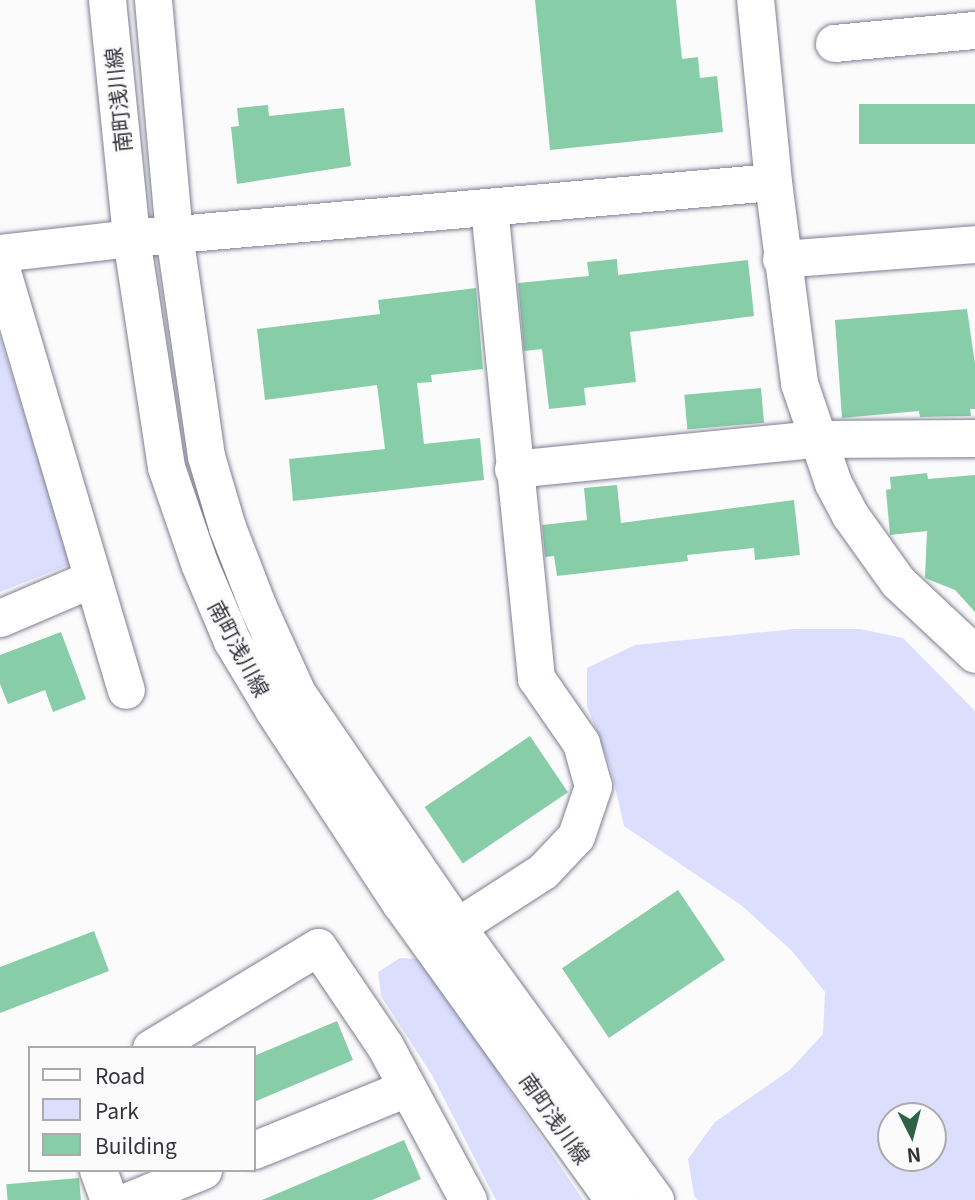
<!DOCTYPE html>
<html>
<head>
<meta charset="utf-8">
<style>
  body { margin:0 }
  #map { position:relative; width:975px; height:1200px; overflow:hidden; background:#fbfbfb; font-family:Georgia,"Noto Sans JP",serif }
  div>[style] { position:absolute }
  [style*='--x'] { left:calc(var(--x)*1px); top:calc(var(--y)*1px); width:calc(var(--w)*1px); rotate:calc(var(--a)*1deg) }
  .green>* { inset:0; background:#dcdefe }
  .building>* { inset:0; background:#87cda8; transform-origin:0 0 }
  .roads { filter:drop-shadow(0 0 2px #7e7f93) drop-shadow(0 0 2px #7e7f93) }
  .minor>* { height:37px; margin:-18.5px; padding:0 18.5px; transform-origin:18.5px; border-radius:18.5px; background:#fff }
  span { translate:-50% -50%; white-space:nowrap; text-align:center; line-height:1.15; -webkit-text-stroke:6px #fbfbfb; paint-order:stroke }
  .street-label { font-size:21px; color:#32333b }
  .legend { position:absolute; left:28px; top:1046px; width:228px; height:126px; box-sizing:border-box; background:#fbfbfb; border:2px solid #ababae; margin:0; padding:9px 12px; list-style:none; font-size:21px; color:#32333b }
  .legend li { display:flex; align-items:center; gap:14px; height:35px }
  .legend b { width:35px; border:2px solid #ababae }
  .north { position:absolute; left:877px; top:1102px; width:70px; height:70px; box-sizing:border-box; background:#fbfbfb; border:2px solid #ababae; border-radius:50%; rotate:174deg; font-size:19px; font-weight:700; line-height:28px; text-align:center; color:#32333b }
  .north::after { content:''; display:block; margin:auto; width:24px; height:32px; background:#2d6248; clip-path:polygon(50% 0,100% 100%,50% 72%,0 100%) }
</style>
</head>
<body>
<div id="map">
  <div class="green">
    <i style="clip-path:polygon(0 337px,71px 564px,0 592px)"></i>
    <i style="clip-path:polygon(evenodd,795px 629px,860px 629px,903px 638px,975px 711px,975px 1200px,697px 1200px,694px 1195px,688px 1159px,715px 1122px,790px 1070px,823px 1034px,825px 992px,792px 951px,741px 905px,624px 826px,611px 769px,587px 706px,587px 668px,635px 645px,795px 629px,933px 1116px,933px 1158px,891px 1158px,891px 1116px,933px 1116px)"></i>
    <i style="clip-path:polygon(400px 958px,417px 959px,448px 984px,509px 1090px,583px 1200px,496px 1200px,432px 1075px,381px 996px,378px 972px)"></i>
  </div>
  <div class="building">
    <i style="clip-path:polygon(535px 0,676px 0,682px 59px,698px 57px,700px 78px,717px 76px,723px 132px,550px 150px)"></i>
    <i style="left:975px;top:104px;width:40px;height:116px;rotate:90deg"></i>
    <i style="clip-path:polygon(268px 105px,269px 116px,344px 108px,351px 166px,237px 184px,231px 127px,239px 126px,237px 108px)"></i>
    <i style="clip-path:polygon(617px 259px,618px 275px,748px 260px,754px 316px,630px 332px,636px 382px,584px 388px,586px 405px,549px 409px,542px 349px,524px 351px,518px 283px,589px 276px,587px 262px)"></i>
    <i style="clip-path:polygon(476px 288px,483px 369px,431px 375px,432px 382px,417px 383px,424px 444px,480px 438px,484px 480px,293px 501px,289px 459px,385px 449px,377px 385px,265px 400px,257px 329px,380px 314px,378px 300px)"></i>
    <i style="clip-path:polygon(967px 309px,975px 364px,975px 409px,970px 409px,971px 416px,920px 417px,919px 411px,842px 418px,835px 320px)"></i>
    <i style="left:761px;top:388px;width:35px;height:77px;rotate:85deg"></i>
    <i style="clip-path:polygon(927px 473px,928px 479px,975px 475px,975px 612px,955px 590px,925px 578px,927px 531px,890px 535px,886px 490px,891px 489px,890px 477px)"></i>
    <i style="clip-path:polygon(617px 485px,621px 523px,794px 500px,800px 555px,755px 560px,754px 548px,687px 555px,688px 561px,557px 576px,554px 556px,545px 557px,542px 525px,587px 520px,584px 488px)"></i>
    <i style="clip-path:polygon(61px 632px,86px 699px,53px 712px,45px 690px,8px 704px,0 684px,0 655px)"></i>
    <i style="left:530px;top:736px;width:68px;height:127px;rotate:56deg"></i>
    <i style="left:678px;top:890px;width:84px;height:140px;rotate:56deg"></i>
    <i style="clip-path:polygon(94px 931px,109px 971px,0 1013px,0 967px)"></i>
    <i style="clip-path:polygon(337px 1021px,353px 1060px,254px 1102px,254px 1056px)"></i>
    <i style="clip-path:polygon(404px 1140px,421px 1179px,372px 1200px,262px 1200px)"></i>
    <i style="left:79px;top:1178px;width:22px;height:73px;rotate:85deg"></i>
  </div>
  <div class="roads">
    <div class="minor">
      <i style="--x:107;--y:0;--w:239;--a:84.2"></i>
      <i style="--x:131;--y:238;--w:232;--a:81.3"></i>
      <i style="--x:166;--y:467;--w:102;--a:71"></i>
      <i style="--x:199;--y:563;--w:85;--a:67.1"></i>
      <i style="--x:232;--y:641;--w:82;--a:59"></i>
      <i style="--x:274;--y:711;--w:231;--a:56.7"></i>
      <i style="--x:401;--y:904;--w:365;--a:54.3"></i>
      <i style="--x:153;--y:0;--w:235;--a:84.9"></i>
      <i style="--x:174;--y:234;--w:224;--a:81.8"></i>
      <i style="--x:206;--y:456;--w:74;--a:73.5"></i>
      <i style="--x:227;--y:527;--w:86;--a:68.8"></i>
      <i style="--x:258;--y:607;--w:94;--a:65.6"></i>
      <i style="--x:297;--y:693;--w:283;--a:55.6"></i>
      <i style="--x:457;--y:927;--w:337;--a:54"></i>
      <i style="--x:834;--y:43;--w:142;--a:-5.3"></i>
      <i style="--x:773;--y:182;--w:203;--a:82.6"></i>
      <i style="--x:799;--y:383;--w:106;--a:71.2"></i>
      <i style="--x:833;--y:483;--w:36;--a:62"></i>
      <i style="--x:850;--y:515;--w:82;--a:54.4"></i>
      <i style="--x:898;--y:582;--w:105;--a:43.1"></i>
      <i style="--x:0;--y:253;--w:132;--a:-6.5"></i>
      <i style="--x:131;--y:238;--w:644;--a:-4.99"></i>
      <i style="--x:773;--y:182;--w:183;--a:-95.6"></i>
      <i style="--x:781;--y:259;--w:195;--a:-4.4"></i>
      <i style="--x:0;--y:265;--w:443;--a:73.5"></i>
      <i style="--x:513;--y:469;--w:304;--a:-5.7"></i>
      <i style="--x:816;--y:439;--w:159;--a:-0.4"></i>
      <i style="--x:0;--y:618;--w:99;--a:-23.2"></i>
      <i style="--x:436;--y:940;--w:127;--a:-32.8"></i>
      <i style="--x:543;--y:871;--w:48;--a:-46.7"></i>
      <i style="--x:576;--y:836;--w:53;--a:-71.2"></i>
      <i style="--x:593;--y:786;--w:45;--a:-105.6"></i>
      <i style="--x:581;--y:743;--w:79;--a:-124.7"></i>
      <i style="--x:536;--y:678;--w:472;--a:-95.7"></i>
      <i style="--x:151;--y:1048;--w:195;--a:-31.2"></i>
      <i style="--x:318;--y:947;--w:120;--a:55.9"></i>
      <i style="--x:385;--y:1046;--w:175;--a:61.7"></i>
      <i style="--x:254;--y:1150;--w:165;--a:-22.1"></i>
      <i style="--x:98;--y:1170;--w:32;--a:70"></i>
      <i style="--x:130;--y:1200;--w:79;--a:-22.3"></i>
    </div>
  </div>
  <div class="street-label">
    <span style="left:117px;top:100px;rotate:-96deg">南町浅川線</span>
    <span style="left:240px;top:648px;rotate:62deg">南町浅川線</span>
    <span style="left:556px;top:1118px;rotate:55deg">南町浅川線</span>
  </div>
  <ul class="legend">
  <li><b style="height:9px;background:#fff"></b>Road</li>
  <li><b style="height:19px;background:#dcdefe"></b>Park</li>
  <li><b style="height:19px;background:#87cda8"></b>Building</li>
  </ul>
  <div class="north">N</div>
</div>
</body>
</html>
